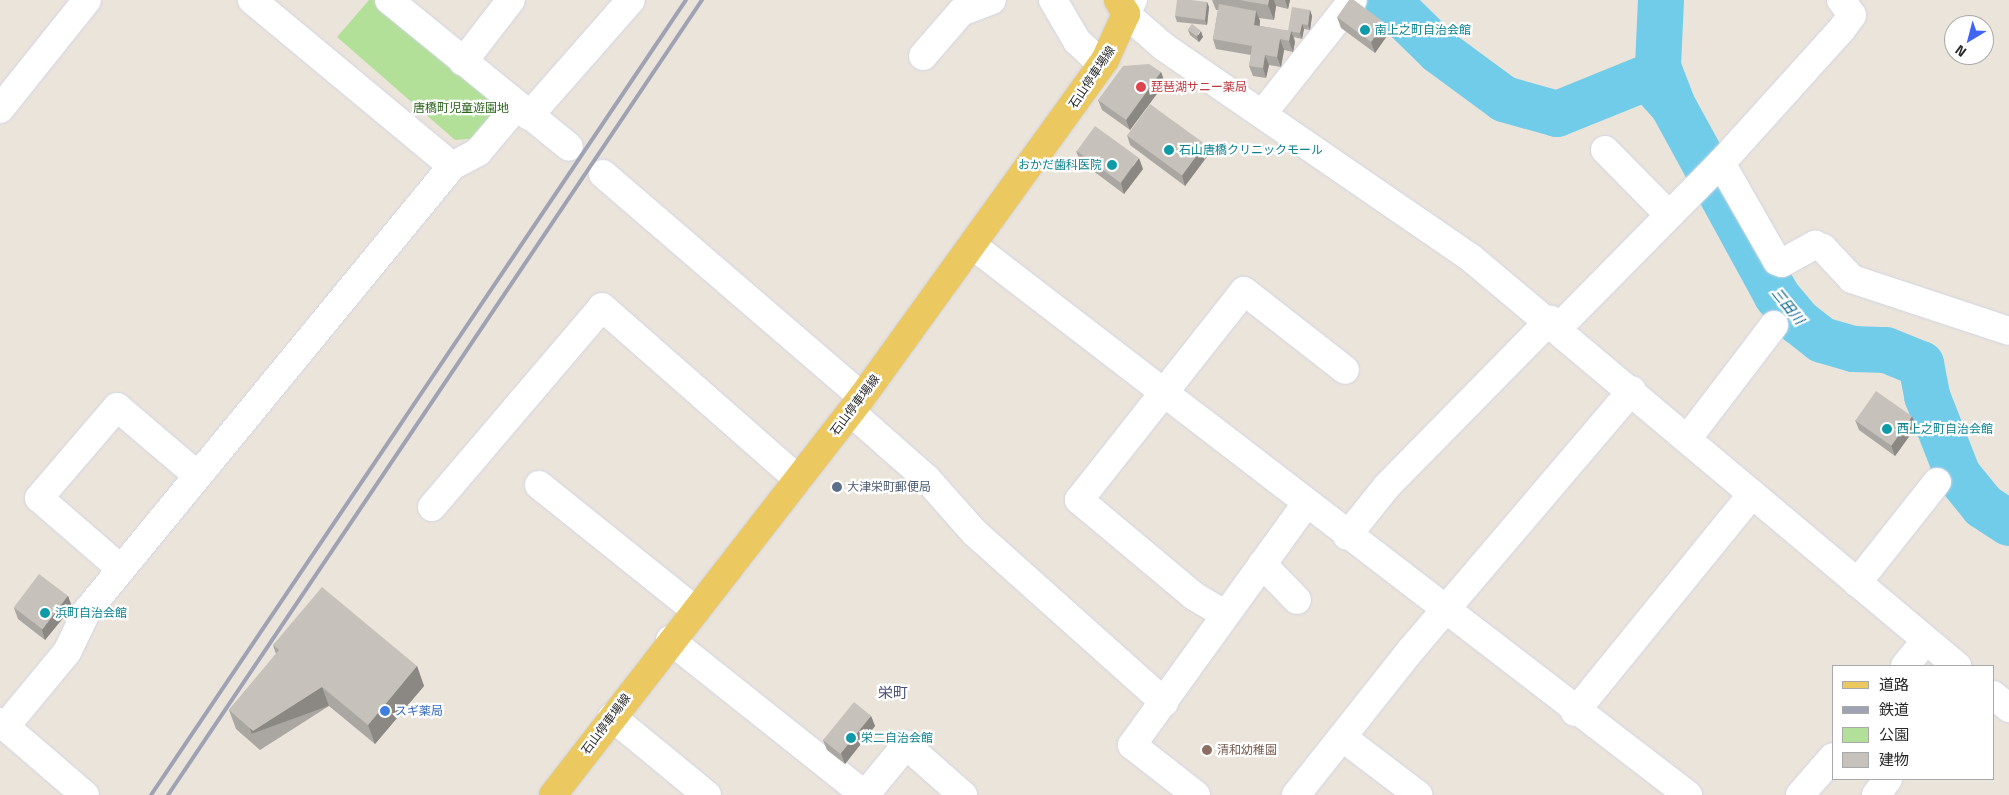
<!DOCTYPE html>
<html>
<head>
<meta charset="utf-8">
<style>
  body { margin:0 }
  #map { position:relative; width:2009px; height:795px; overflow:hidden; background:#ebe4db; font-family:"Titillium Web","Noto Sans JP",sans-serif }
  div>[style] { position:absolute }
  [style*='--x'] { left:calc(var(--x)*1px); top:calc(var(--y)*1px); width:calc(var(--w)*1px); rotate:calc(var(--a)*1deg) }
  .green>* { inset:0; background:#b2e099 }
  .river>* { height:46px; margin:-23px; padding:0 23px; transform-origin:23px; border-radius:23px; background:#71ccea }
  .roads { filter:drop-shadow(0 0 1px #d1d4e2) drop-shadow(0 0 1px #d1d4e2) }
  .minor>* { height:28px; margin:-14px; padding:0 14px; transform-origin:14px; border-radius:14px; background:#fff }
  .major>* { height:28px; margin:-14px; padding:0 14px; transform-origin:14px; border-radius:14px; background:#ebc960 }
  .rail>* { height:4px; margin:-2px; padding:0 2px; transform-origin:2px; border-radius:2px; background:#9ea2b3 }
  .wall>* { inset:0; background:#aaa6a1 }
  .shaded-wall>* { inset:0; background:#8b8783; transform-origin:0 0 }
  .building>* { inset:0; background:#c6c1bb; transform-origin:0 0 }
  .dots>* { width:14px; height:14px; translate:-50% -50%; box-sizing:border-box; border:2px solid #fff; border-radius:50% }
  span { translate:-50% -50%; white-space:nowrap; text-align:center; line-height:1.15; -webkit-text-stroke:4.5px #fff; paint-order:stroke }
  .culture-label { font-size:12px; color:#0d838f }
  .left { translate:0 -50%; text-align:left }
  .right { translate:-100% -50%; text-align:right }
  .street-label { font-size:12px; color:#292929 }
  .health-label { font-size:12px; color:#be3a42 }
  .park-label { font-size:12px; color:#2c631c }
  .service-label { font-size:12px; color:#4e5e75 }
  .shop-label { font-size:12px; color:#366cbe }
  .education-label { font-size:12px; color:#785e54 }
  .water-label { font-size:14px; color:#126994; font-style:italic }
  .quarter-label { font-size:15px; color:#4b5478 }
  .legend { position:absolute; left:1832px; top:665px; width:162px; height:115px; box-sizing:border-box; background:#fff; border:1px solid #a9a9a9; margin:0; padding:6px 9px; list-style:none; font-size:15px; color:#292929 }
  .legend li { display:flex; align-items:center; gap:10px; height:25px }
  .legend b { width:25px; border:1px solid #a9a9a9 }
  .north { position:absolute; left:1944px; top:15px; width:50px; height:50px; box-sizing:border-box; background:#fff; border:1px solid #a9a9a9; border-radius:50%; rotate:217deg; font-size:14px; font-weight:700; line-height:20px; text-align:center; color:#292929 }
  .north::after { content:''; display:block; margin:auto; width:18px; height:22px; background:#4064f3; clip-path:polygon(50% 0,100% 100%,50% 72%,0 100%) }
</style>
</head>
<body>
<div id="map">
  <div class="green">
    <i style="clip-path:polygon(369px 0,375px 0,488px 96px,493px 119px,478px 138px,455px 140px,337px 37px)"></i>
  </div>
  <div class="river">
    <i style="--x:1387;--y:0;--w:73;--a:44.4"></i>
    <i style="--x:1439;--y:51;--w:81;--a:36.4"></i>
    <i style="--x:1504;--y:99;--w:55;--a:15.8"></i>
    <i style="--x:1557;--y:114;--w:91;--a:-22"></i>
    <i style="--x:1641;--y:80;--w:10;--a:6"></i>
    <i style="--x:1651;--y:81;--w:31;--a:48"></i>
    <i style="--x:1661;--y:0;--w:67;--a:92.6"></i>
    <i style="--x:1658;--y:67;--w:40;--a:69"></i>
    <i style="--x:1672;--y:104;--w:219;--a:61.3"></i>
    <i style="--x:1777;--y:296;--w:34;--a:50"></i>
    <i style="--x:1799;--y:322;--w:29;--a:38"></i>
    <i style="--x:1822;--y:340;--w:33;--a:16"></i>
    <i style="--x:1854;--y:349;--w:32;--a:2"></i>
    <i style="--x:1886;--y:350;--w:38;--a:22"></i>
    <i style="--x:1921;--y:364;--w:33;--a:79"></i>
    <i style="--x:1927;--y:396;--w:85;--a:68.6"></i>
    <i style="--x:1958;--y:475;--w:40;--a:51"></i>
    <i style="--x:1983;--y:506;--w:31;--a:33"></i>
  </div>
  <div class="roads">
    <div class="minor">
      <i style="--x:389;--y:0;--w:232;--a:39.2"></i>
      <i style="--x:1053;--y:0;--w:48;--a:59.7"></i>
      <i style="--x:1077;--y:41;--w:34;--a:43"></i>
      <i style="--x:1133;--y:0;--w:16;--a:117"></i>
      <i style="--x:1126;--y:14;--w:50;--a:41"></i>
      <i style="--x:1164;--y:47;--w:373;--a:34.5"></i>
      <i style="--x:1471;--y:258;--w:635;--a:40.01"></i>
      <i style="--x:923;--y:56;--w:58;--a:-49.2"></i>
      <i style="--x:961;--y:12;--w:33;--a:-21"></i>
      <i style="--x:463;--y:62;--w:78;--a:-52.3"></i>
      <i style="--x:0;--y:109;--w:139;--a:-51.4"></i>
      <i style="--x:1263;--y:113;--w:144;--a:-51.5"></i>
      <i style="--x:529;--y:116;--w:154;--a:-48.7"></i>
      <i style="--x:1605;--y:150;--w:91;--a:45.4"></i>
      <i style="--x:1721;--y:163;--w:113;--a:60.3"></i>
      <i style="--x:1777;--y:261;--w:5;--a:22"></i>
      <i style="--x:1782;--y:263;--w:38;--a:-29"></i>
      <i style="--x:1815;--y:245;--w:9;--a:21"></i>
      <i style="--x:1823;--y:248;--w:42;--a:46.9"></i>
      <i style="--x:1852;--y:279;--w:165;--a:18.3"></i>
      <i style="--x:452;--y:166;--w:30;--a:-28"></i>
      <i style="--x:478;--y:152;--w:60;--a:-49.7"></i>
      <i style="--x:603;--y:174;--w:342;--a:40.7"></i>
      <i style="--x:972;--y:245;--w:903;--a:37.53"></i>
      <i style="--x:1559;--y:327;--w:231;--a:-45.4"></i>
      <i style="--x:1721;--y:163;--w:181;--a:-47.9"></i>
      <i style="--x:1842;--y:29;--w:17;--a:-54"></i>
      <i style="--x:1852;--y:15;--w:19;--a:-126"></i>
      <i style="--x:851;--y:412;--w:101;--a:41.4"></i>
      <i style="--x:927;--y:479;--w:72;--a:48.4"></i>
      <i style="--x:975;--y:533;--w:254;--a:41.8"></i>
      <i style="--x:1688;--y:438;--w:142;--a:-52.7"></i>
      <i style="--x:539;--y:485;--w:198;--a:38.7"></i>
      <i style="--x:432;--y:507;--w:262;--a:-49.6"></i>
      <i style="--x:602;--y:307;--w:261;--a:41.3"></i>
      <i style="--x:1347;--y:536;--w:64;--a:-51.3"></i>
      <i style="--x:1387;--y:486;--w:233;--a:-45.5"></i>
      <i style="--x:1262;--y:564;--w:50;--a:45.8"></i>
      <i style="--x:121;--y:569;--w:108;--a:-139.1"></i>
      <i style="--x:39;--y:498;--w:120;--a:-49.4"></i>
      <i style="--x:117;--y:407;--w:106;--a:40.4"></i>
      <i style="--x:1857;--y:583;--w:129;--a:-51.6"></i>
      <i style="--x:1224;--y:614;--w:35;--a:-149"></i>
      <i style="--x:1194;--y:596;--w:150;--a:-140.1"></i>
      <i style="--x:1079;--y:500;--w:266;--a:-51.7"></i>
      <i style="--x:1244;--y:291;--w:128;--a:38"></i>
      <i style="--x:670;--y:640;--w:249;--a:38.5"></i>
      <i style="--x:1905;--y:666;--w:32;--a:-51"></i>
      <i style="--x:1993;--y:695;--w:21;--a:39"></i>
      <i style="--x:1575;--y:712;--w:281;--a:-50.9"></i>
      <i style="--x:612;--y:717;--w:123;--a:39.4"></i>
      <i style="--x:0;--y:722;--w:112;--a:40.7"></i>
      <i style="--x:5;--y:727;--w:97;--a:-50.4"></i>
      <i style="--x:67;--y:652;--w:46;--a:-64"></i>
      <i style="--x:87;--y:611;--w:576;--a:-50.64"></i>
      <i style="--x:452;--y:166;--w:260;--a:-140.3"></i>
      <i style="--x:1342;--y:737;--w:96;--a:37.3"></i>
      <i style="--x:865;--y:795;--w:65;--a:-50.6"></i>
      <i style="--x:906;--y:745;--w:76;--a:41.3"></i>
      <i style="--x:1196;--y:795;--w:81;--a:-142"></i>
      <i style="--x:1132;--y:745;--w:296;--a:-54.2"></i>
      <i style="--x:1296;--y:795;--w:185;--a:-51.6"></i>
      <i style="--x:1411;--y:650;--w:341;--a:-49.6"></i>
      <i style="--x:1800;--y:795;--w:50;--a:-49"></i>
      <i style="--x:1876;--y:795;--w:20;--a:-53"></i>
    </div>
    <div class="major">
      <i style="--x:553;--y:795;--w:504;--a:-52.17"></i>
      <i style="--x:862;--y:397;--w:415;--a:-54.2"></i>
      <i style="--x:1105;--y:60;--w:51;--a:-65.5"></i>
      <i style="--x:1126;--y:14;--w:16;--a:-120"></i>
    </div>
  </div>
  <div class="rail">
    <i style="--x:151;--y:795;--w:958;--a:-56.06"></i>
    <i style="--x:168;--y:795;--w:958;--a:-56.11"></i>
  </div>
  <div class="wall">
    <i style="clip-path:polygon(1212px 0,1290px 0,1288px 9px,1276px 6px,1274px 20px,1259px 18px,1260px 21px,1260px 26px,1288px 31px,1310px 10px,1312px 16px,1310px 30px,1304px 29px,1302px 39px,1294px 37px,1295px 42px,1293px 52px,1284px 50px,1281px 67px,1269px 65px,1266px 78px,1253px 76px,1249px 66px,1251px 55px,1216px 49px,1213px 39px,1218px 10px,1216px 10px)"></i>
    <i style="clip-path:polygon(1207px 2px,1209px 7px,1207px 25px,1177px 22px,1175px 16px)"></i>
    <i style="clip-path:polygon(1337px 17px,1389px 33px,1375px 53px,1341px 28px)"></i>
    <i style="clip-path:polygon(1188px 30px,1203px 37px,1199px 42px,1190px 35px)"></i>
    <i style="clip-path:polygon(1161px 72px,1165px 83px,1130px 130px,1102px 110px,1098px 100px)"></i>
    <i style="clip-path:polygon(1127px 135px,1209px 154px,1185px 186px,1130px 145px)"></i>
    <i style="clip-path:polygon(1076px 151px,1143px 169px,1124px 194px,1080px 161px)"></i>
    <i style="clip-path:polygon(1855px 420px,1916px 427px,1895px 456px,1859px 430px)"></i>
    <i style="clip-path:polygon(68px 596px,72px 607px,45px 640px,18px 619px,14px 608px)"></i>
    <i style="clip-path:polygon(273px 645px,417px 666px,424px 686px,375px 744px,329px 706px,260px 750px,236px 729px,229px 710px,276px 654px)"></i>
    <i style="clip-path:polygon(871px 716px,875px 726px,845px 764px,827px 750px,823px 740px)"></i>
  </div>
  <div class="shaded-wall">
    <i style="clip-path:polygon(1269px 0,1274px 0,1276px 6px,1274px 20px,1268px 5px)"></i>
    <i style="clip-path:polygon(1285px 0,1290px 0,1288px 9px)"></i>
    <i style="clip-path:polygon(1207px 2px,1209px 7px,1207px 25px,1205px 20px)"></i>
    <i style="clip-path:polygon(1310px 10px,1312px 16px,1310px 30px,1308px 25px)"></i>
    <i style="clip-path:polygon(1256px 11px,1260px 21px,1258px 35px,1254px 25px)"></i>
    <i style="clip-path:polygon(1385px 23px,1389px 33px,1375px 53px,1371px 42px)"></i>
    <i style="clip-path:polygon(1302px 24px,1304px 29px,1302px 39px,1300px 33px)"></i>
    <i style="clip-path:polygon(1201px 31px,1203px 37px,1199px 42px,1197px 37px)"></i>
    <i style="clip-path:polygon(1291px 31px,1295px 42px,1293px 52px,1289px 41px)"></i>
    <i style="clip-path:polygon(1280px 39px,1284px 50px,1281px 67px,1277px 57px)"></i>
    <i style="clip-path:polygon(1265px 55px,1269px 65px,1266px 78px,1263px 68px)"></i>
    <i style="clip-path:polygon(1161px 72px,1165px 83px,1130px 130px,1126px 120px)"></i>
    <i style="clip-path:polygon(1205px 144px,1209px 154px,1185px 186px,1182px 175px)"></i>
    <i style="clip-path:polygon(1139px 158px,1143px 169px,1124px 194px,1121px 183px)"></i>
    <i style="clip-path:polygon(1912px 416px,1916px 427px,1895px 456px,1891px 445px)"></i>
    <i style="clip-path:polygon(68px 596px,72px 607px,45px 640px,42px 630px)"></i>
    <i style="clip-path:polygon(417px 666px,424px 686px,375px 744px,368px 725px)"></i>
    <i style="left:322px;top:687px;width:20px;height:82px;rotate:70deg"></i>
    <i style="clip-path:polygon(871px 716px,875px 726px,845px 764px,841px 753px)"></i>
  </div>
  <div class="building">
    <i style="clip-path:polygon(1177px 0,1191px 0,1207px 2px,1205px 20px,1175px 16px)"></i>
    <i style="clip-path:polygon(1239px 0,1269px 0,1268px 5px)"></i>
    <i style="clip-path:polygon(1349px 0,1354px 0,1385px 23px,1371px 42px,1337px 17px)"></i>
    <i style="clip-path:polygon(1219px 4px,1256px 11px,1254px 25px,1291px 31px,1289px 41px,1280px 39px,1277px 57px,1265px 55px,1263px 68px,1249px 66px,1252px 46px,1213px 39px)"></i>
    <i style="clip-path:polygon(1292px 7px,1310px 10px,1308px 25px,1302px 24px,1300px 33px,1288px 31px)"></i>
    <i style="left:1192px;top:24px;width:11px;height:7px;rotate:38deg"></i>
    <i style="clip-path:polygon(1149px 64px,1161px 72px,1126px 120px,1098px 100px,1123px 66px)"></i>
    <i style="left:1150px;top:104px;width:68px;height:39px;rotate:36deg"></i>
    <i style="left:1095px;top:126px;width:54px;height:31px;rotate:36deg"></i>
    <i style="left:1876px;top:391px;width:44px;height:36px;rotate:35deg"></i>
    <i style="left:39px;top:574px;width:36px;height:42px;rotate:37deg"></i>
    <i style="clip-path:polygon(322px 587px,417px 666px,368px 725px,322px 687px,253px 731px,229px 710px,279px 650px,273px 645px)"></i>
    <i style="left:854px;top:702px;width:22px;height:49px;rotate:39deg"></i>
  </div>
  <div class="dots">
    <i style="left:1365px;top:30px;background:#0f9aa8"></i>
    <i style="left:1141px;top:87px;background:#e0444e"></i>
    <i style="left:1169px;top:150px;background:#0f9aa8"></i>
    <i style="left:1112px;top:165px;background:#0f9aa8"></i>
    <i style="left:1887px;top:429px;background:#0f9aa8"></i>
    <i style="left:837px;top:487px;background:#5c6f8a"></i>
    <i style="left:45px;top:613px;background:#0f9aa8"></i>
    <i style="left:385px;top:711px;background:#3f7fe0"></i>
    <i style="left:851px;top:738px;background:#0f9aa8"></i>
    <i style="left:1207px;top:750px;background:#8d6e63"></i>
  </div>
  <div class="culture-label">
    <span class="left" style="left:1375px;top:30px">南上之町自治会館</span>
    <span class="left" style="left:1179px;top:150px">石山唐橋クリニックモール</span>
    <span class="right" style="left:1102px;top:165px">おかだ歯科医院</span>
    <span class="left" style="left:1897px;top:429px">西上之町自治会館</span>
    <span class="left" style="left:55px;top:613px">浜町自治会館</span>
    <span class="left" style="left:861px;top:738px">栄二自治会館</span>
  </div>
  <div class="street-label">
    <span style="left:1092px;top:77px;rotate:-56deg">石山停車場線</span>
    <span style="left:855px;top:405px;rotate:-53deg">石山停車場線</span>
    <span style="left:606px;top:724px;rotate:-53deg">石山停車場線</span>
  </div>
  <div class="health-label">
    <span class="left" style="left:1151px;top:87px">琵琶湖サニー薬局</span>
  </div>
  <div class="park-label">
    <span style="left:461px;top:108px">唐橋町児童遊園地</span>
  </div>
  <div class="service-label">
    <span class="left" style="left:847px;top:487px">大津栄町郵便局</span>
  </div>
  <div class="shop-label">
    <span class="left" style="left:395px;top:711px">スギ薬局</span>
  </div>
  <div class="education-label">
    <span class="left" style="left:1217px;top:750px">清和幼稚園</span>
  </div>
  <div class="water-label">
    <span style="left:1788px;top:306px;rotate:51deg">三田川</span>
  </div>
  <div class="quarter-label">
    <span style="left:893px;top:693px">栄町</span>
  </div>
  <ul class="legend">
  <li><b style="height:6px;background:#ebc960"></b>道路</li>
  <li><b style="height:6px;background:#9ea2b3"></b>鉄道</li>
  <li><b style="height:14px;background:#b2e099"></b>公園</li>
  <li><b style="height:14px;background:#c6c1bb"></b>建物</li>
  </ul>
  <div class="north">N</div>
</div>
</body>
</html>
